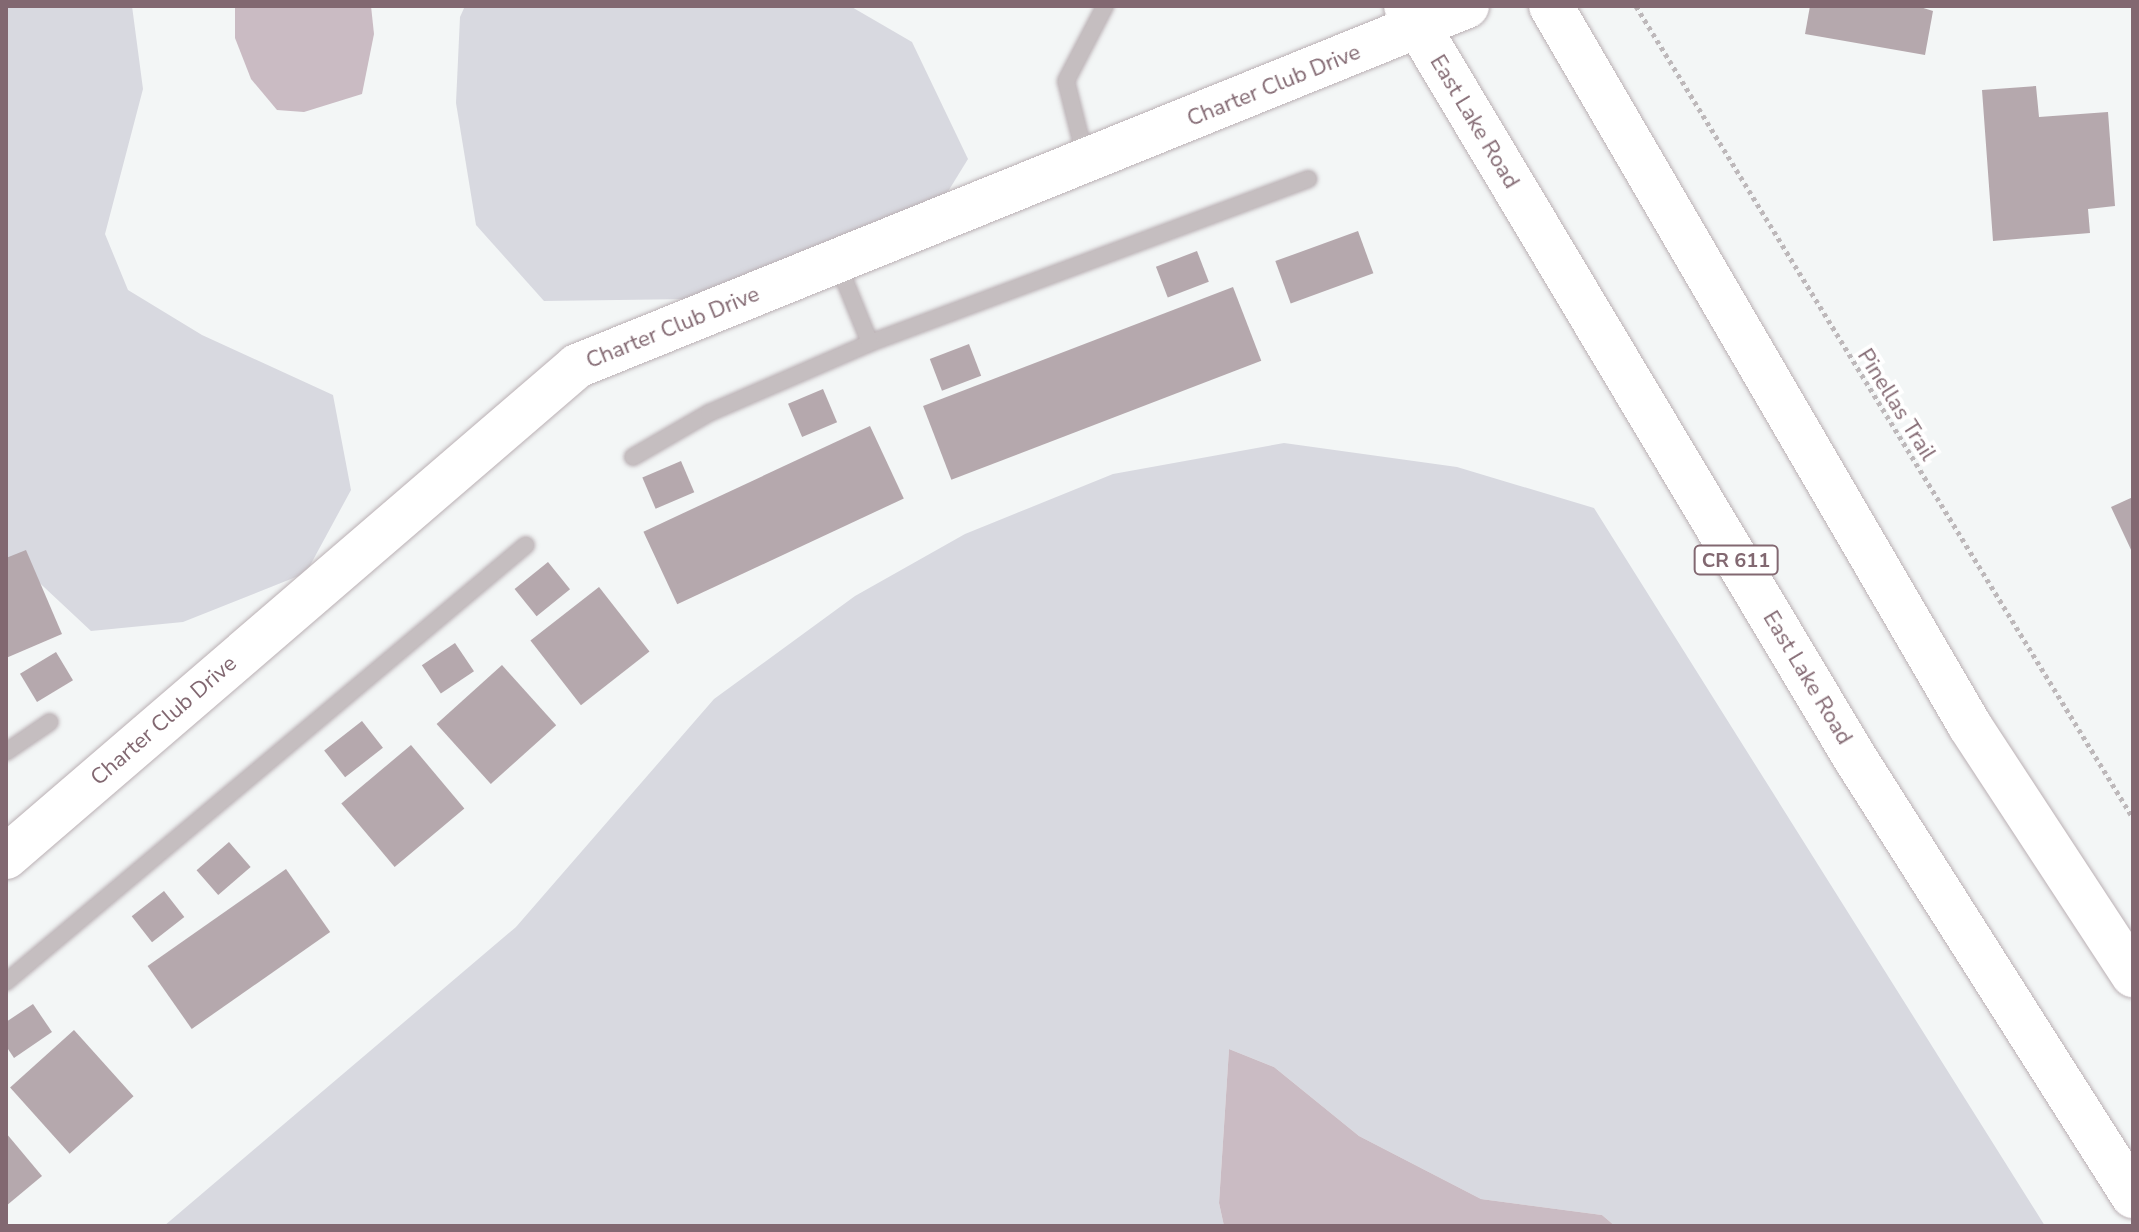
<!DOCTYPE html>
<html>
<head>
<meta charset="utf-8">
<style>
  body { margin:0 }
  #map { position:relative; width:2139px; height:1232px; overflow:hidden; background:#f3f6f6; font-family:"Nunito Sans",sans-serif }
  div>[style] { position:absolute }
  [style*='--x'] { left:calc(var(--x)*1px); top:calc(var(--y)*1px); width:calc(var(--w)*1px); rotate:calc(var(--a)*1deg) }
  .green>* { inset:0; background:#d8d9e0 }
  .water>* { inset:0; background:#cabbc3 }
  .building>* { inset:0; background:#b5a8ad; transform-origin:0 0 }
  .path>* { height:5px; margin-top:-2.5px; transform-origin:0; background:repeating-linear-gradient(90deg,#bdb8ba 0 4px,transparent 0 8px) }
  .roads { filter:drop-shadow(0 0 2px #bab0b4) drop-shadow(0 0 2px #bab0b4) }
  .lane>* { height:16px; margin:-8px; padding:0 8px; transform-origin:8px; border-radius:8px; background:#c5bec0 }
  .secondary>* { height:44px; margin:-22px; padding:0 22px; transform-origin:22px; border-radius:22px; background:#fff }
  .primary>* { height:44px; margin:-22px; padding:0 22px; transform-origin:22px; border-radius:22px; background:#fff }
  span { translate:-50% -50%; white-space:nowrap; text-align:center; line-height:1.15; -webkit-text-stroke:8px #fff; paint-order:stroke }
  .shield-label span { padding:2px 6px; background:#fff; border:2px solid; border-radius:6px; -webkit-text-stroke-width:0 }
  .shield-label { font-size:20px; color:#826871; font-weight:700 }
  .street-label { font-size:22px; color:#826871 }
  .frame { position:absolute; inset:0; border:8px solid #826871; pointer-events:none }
</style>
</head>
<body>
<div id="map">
  <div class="green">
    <i style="clip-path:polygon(6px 6px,132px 6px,143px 89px,105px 234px,128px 290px,202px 335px,333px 395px,351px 490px,306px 573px,183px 622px,91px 631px,14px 559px,6px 559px)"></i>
    <i style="clip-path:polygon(465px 6px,850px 6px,912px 42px,968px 159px,944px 198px,691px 299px,544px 301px,476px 225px,456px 103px,460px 17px)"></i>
    <i style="clip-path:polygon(1284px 443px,1457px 467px,1594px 508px,2045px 1226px,1615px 1226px,1602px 1215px,1481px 1199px,1359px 1136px,1274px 1067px,1229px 1049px,1219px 1203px,1224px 1226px,164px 1226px,516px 927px,714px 699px,855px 596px,965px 534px,1113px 474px)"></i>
  </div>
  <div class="water">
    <i style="clip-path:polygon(235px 6px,371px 6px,374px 34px,362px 94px,304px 112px,277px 110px,251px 79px,235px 38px)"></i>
    <i style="clip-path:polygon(1229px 1049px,1274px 1067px,1359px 1136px,1481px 1199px,1602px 1215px,1615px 1226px,1224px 1226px,1219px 1203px)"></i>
  </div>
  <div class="building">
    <i style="clip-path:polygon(1810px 6px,1917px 6px,1933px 11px,1925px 55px,1805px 34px)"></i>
    <i style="clip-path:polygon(2036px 86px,2039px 117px,2108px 112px,2115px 206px,2088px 209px,2090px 233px,1993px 241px,1982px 90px)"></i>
    <i style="left:1358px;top:231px;width:45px;height:88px;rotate:70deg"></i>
    <i style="left:1197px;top:251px;width:33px;height:44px;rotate:69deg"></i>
    <i style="left:1233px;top:287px;width:79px;height:332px;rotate:69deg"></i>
    <i style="left:969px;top:344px;width:34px;height:42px;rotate:69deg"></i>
    <i style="left:823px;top:389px;width:36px;height:38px;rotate:67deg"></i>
    <i style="left:870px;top:426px;width:80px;height:250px;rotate:65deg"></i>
    <i style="left:681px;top:461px;width:34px;height:42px;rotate:67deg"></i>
    <i style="clip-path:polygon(2133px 497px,2133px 554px,2111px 507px)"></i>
    <i style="clip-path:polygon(26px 550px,62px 634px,6px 658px,6px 558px)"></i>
    <i style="left:548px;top:562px;width:35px;height:43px;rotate:51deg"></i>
    <i style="left:599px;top:587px;width:82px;height:87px;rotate:52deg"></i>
    <i style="left:455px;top:643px;width:34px;height:40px;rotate:56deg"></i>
    <i style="left:56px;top:652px;width:33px;height:42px;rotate:59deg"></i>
    <i style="left:502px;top:665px;width:81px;height:88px;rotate:48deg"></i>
    <i style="left:362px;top:721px;width:34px;height:48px;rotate:52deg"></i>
    <i style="left:411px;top:745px;width:83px;height:91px;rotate:50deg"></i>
    <i style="left:229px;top:842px;width:33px;height:43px;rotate:49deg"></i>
    <i style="left:286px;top:869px;width:77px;height:169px;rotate:55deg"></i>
    <i style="left:164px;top:891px;width:33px;height:41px;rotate:52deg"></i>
    <i style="clip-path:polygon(33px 1004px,52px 1032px,14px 1058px,6px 1046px,6px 1022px)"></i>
    <i style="left:74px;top:1030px;width:89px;height:86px;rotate:48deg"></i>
    <i style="clip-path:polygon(6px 1133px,42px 1176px,6px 1206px)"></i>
  </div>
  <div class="path">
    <i style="--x:1636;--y:6;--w:952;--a:58.53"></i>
  </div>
  <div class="roads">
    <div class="lane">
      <i style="--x:1086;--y:160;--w:81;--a:-104.2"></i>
      <i style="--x:1066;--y:81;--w:85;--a:-62.5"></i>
      <i style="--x:870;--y:343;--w:468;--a:-20.5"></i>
      <i style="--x:633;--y:457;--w:88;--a:-30.1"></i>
      <i style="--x:709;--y:413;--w:176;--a:-23.5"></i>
      <i style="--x:870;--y:343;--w:85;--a:-112.1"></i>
      <i style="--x:6;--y:752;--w:53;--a:-34.3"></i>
      <i style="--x:6;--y:982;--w:679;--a:-40.04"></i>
    </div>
    <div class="secondary">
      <i style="--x:6;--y:857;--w:753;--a:-40.69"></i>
      <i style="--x:577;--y:366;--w:960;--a:-22.02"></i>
    </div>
    <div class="primary">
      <i style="--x:1406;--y:6;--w:876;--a:59.16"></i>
      <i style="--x:1855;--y:758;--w:519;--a:57.6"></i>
      <i style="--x:1551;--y:6;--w:833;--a:59.8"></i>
      <i style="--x:1970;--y:726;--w:298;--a:56.8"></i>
    </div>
  </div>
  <div class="shield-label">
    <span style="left:1736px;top:560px">CR 611</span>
  </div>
  <div class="street-label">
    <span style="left:1274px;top:86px;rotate:-22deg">Charter Club Drive</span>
    <span style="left:1474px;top:122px;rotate:59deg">East Lake Road</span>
    <span style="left:673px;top:328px;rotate:-22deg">Charter Club Drive</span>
    <span style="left:1896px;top:405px;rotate:58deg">Pinellas Trail</span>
    <span style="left:1807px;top:678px;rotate:59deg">East Lake Road</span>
    <span style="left:164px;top:721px;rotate:-41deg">Charter Club Drive</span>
  </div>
  <div class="frame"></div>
</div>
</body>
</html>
